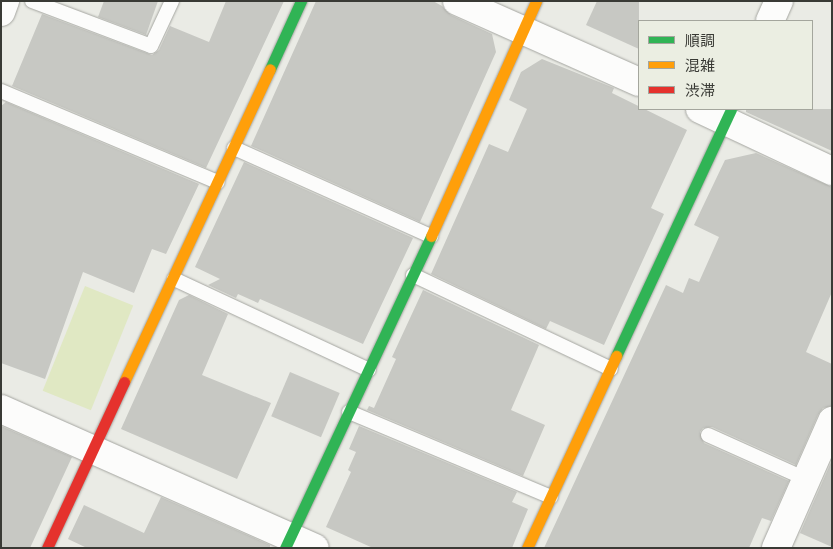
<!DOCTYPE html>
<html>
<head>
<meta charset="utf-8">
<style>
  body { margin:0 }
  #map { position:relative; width:833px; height:549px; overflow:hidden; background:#eaebe5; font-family:"IBM Plex Sans","Noto Sans JP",sans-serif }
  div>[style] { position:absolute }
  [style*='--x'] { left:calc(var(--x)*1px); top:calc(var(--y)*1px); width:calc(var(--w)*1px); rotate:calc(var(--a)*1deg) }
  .green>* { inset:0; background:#e0e8c3; transform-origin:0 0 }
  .building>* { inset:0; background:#c7c8c3; transform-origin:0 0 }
  .roads { filter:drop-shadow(0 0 1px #a4a5a0) drop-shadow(0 0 1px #a4a5a0) }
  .lane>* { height:14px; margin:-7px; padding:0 7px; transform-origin:7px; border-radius:7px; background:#fcfcfb }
  .street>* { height:28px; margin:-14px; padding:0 14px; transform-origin:14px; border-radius:14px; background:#fcfcfb }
  .fast>* { height:11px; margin:-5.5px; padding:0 5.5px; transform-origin:5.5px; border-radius:5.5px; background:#30b455 }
  .slow>* { height:11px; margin:-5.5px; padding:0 5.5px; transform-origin:5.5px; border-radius:5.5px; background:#ff9f0a }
  .jam>* { height:11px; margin:-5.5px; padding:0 5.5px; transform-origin:5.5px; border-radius:5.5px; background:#e5322d }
  span { translate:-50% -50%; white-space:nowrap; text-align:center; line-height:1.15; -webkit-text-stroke:4.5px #ebeee2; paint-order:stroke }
  .frame { position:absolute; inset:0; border:2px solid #393a35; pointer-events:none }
  .legend { position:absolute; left:638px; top:20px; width:175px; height:90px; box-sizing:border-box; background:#ebeee2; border:1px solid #a4a69d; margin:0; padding:6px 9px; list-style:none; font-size:15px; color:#393a35 }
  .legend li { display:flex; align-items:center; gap:10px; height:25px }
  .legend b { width:25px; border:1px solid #a4a69d }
</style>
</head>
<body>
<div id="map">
  <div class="green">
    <i style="left:85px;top:286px;width:52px;height:113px;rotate:22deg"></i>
  </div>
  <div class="building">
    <i style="clip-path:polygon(104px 1px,158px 1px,146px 35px,98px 17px)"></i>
    <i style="clip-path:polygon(226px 1px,284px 1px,206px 168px,12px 86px,42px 14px,152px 55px,159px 50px,170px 26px,209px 42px)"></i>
    <i style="clip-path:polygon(316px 1px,433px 1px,442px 6px,451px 15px,492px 34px,496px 52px,420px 222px,251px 146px)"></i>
    <i style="clip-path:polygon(597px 1px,639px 1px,639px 49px,586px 25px)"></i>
    <i style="clip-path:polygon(542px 59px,614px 88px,612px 93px,687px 130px,651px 208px,664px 214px,604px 345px,550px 321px,546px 329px,431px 274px,489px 144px,508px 152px,527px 109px,509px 100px,521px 72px)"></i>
    <i style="clip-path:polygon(6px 102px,199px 184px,166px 254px,152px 249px,134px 293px,83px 272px,45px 379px,1px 363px,1px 106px)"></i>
    <i style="clip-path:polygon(746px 109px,832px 109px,832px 151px,746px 112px)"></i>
    <i style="clip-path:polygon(756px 153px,832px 187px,832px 292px,806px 352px,832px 364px,832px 406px,823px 408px,818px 415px,796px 465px,712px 427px,703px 428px,700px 432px,704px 443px,789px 481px,771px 521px,762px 518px,749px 548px,544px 548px,666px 285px,683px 293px,689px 278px,699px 282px,719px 237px,694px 225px,725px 160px)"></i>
    <i style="clip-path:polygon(244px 162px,413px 238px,363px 344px,260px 299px,258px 303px,238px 294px,236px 298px,208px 285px,220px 279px,195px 267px)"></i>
    <i style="clip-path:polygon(423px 290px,539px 345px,511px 410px,545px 425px,523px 476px,367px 410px,369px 406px,374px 408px,396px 359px,392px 357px)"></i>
    <i style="clip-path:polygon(189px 295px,228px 314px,202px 375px,271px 403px,237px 479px,121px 429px,179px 300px)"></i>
    <i style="left:290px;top:372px;width:54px;height:48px;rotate:23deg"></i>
    <i style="clip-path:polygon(1px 426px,72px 457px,30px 548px,1px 548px)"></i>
    <i style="clip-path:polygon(359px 426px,517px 492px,512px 502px,528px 509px,512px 548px,373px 548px,326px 527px,351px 472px,348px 470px,356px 452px,349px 449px)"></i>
    <i style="clip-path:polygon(832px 460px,832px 547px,800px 533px)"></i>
    <i style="clip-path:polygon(161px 497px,270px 545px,270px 548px,87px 548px,68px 539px,84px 505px,144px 533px)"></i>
  </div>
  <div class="roads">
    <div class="lane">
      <i style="--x:32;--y:1;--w:127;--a:20.7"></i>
      <i style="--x:151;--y:46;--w:50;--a:-65"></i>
      <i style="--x:1;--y:91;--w:235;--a:22.8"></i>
      <i style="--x:234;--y:148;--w:216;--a:24.1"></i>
      <i style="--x:413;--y:275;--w:219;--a:25.4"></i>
      <i style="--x:174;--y:279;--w:215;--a:25"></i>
      <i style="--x:349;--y:412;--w:219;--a:22.8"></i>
      <i style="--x:708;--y:435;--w:107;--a:24.2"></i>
    </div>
    <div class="street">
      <i style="--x:457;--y:1;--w:199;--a:24"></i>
      <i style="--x:1;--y:12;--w:12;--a:-70"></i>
      <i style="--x:770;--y:21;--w:22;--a:-66"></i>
      <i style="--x:700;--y:109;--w:146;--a:25.2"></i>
      <i style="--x:1;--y:409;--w:343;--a:23.9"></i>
      <i style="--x:776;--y:548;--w:139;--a:-66.2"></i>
    </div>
    <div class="fast">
      <i style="--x:270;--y:69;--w:75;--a:-65.5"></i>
      <i style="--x:616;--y:356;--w:272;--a:-65"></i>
      <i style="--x:285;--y:548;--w:344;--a:-64.9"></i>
    </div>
    <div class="slow">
      <i style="--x:431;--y:236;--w:257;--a:-65.9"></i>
      <i style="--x:124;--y:382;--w:345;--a:-65"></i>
      <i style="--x:527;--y:548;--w:212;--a:-65.1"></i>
    </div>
    <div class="jam">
      <i style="--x:47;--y:548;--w:183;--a:-65.1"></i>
    </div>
  </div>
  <div class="frame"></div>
  <ul class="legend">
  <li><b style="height:6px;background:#30b455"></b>順調</li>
  <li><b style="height:6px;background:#ff9f0a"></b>混雑</li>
  <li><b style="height:6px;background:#e5322d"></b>渋滞</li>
  </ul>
</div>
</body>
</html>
